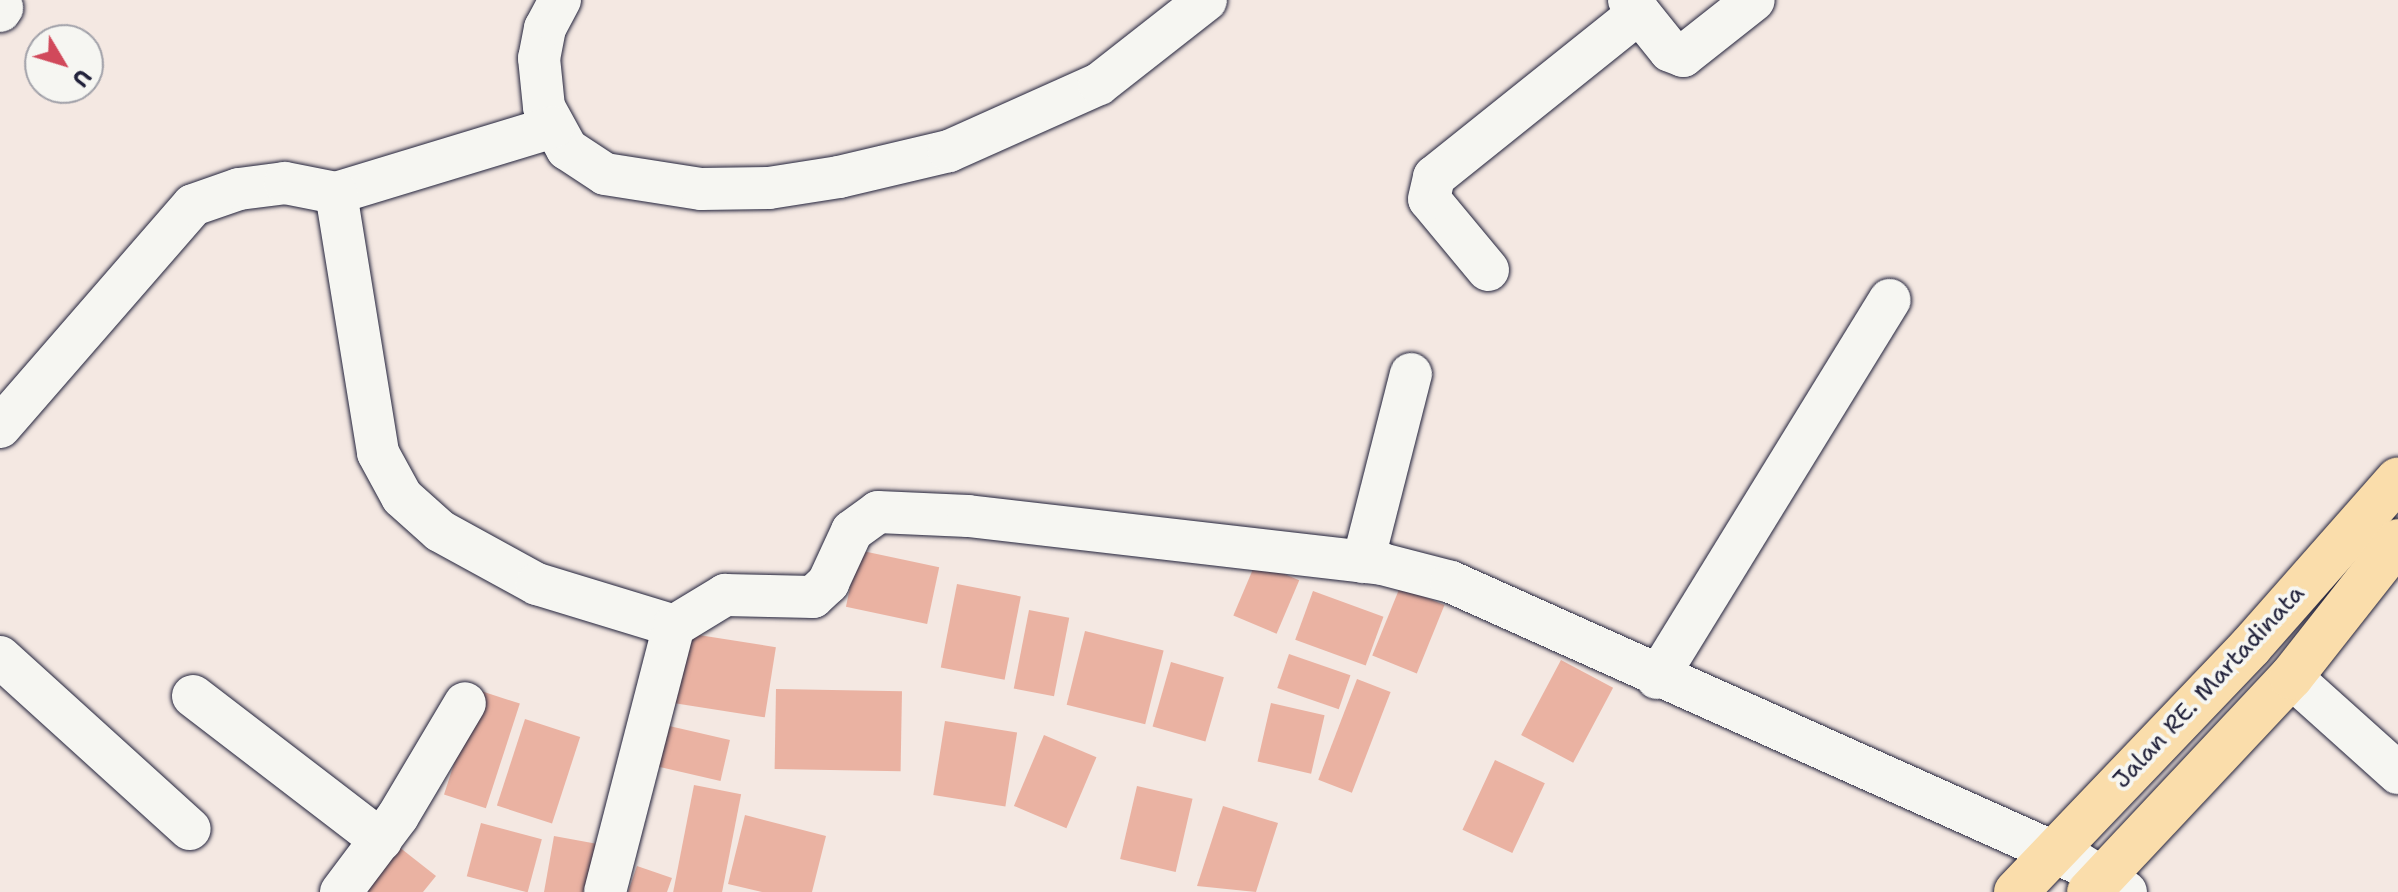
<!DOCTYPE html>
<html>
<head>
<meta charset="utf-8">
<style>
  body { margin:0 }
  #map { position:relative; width:2398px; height:892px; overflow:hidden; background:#f4e8e2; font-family:"Shantell Sans",sans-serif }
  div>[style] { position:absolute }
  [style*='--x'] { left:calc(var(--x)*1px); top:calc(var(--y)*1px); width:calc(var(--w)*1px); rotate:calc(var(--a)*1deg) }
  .building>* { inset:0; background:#eab2a2; transform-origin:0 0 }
  .roads { filter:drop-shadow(0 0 2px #22223b) drop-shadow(0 0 2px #22223b) }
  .minor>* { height:42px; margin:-21px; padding:0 21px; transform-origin:21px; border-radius:21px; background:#f6f6f2 }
  .highway>* { height:44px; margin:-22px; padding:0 22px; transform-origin:22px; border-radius:22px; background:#faddab }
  span { translate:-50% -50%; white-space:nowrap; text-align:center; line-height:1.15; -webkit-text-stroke:8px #f6f6f2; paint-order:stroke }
  .street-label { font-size:24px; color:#22223b }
  .north { position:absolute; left:24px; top:24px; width:80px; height:80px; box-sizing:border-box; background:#f6f6f2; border:2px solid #a1a1a9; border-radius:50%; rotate:128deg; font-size:22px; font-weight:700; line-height:32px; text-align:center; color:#22223b }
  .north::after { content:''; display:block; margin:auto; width:28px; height:36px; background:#d1495b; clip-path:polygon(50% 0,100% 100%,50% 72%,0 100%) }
</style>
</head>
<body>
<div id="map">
  <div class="building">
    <i style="left:858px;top:550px;width:83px;height:58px;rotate:12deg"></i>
    <i style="left:1256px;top:562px;width:47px;height:58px;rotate:23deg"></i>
    <i style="left:957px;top:584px;width:65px;height:85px;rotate:11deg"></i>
    <i style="left:1400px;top:587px;width:48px;height:74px;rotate:22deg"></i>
    <i style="left:1313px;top:591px;width:75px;height:52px;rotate:20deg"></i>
    <i style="left:1029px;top:610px;width:41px;height:80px;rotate:11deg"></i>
    <i style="left:1085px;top:631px;width:81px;height:76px;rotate:14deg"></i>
    <i style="left:686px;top:633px;width:91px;height:71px;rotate:9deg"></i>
    <i style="left:1289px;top:654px;width:65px;height:36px;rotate:19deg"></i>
    <i style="left:1561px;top:660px;width:59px;height:85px;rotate:28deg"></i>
    <i style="left:1171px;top:662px;width:55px;height:67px;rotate:16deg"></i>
    <i style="left:1357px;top:679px;width:36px;height:108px;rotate:21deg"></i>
    <i style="left:776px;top:689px;width:126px;height:80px;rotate:1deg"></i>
    <i style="left:478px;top:690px;width:44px;height:110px;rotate:18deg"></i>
    <i style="left:1271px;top:703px;width:55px;height:60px;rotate:13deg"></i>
    <i style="left:525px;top:719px;width:58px;height:91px;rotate:18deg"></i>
    <i style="left:945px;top:721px;width:73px;height:75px;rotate:9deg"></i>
    <i style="left:652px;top:722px;width:80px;height:42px;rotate:13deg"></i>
    <i style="left:1044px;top:735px;width:57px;height:77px;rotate:23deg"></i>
    <i style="left:1495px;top:760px;width:55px;height:77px;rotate:25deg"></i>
    <i style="left:694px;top:785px;width:48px;height:109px;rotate:11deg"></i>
    <i style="left:1137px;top:786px;width:57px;height:75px;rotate:13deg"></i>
    <i style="clip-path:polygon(1223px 806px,1278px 823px,1256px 892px,1197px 886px)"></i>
    <i style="clip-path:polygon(745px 815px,826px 836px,812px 892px,762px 892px,728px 884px)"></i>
    <i style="left:481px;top:823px;width:63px;height:55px;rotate:15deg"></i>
    <i style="clip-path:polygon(554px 836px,603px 845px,594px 892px,544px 892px)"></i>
    <i style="clip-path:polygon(394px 843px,436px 876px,423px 892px,369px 892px,361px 885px)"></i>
    <i style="clip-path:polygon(637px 866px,672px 878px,667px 892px,628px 892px)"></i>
  </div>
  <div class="roads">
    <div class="minor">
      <i style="--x:560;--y:0;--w:32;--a:118"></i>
      <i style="--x:545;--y:28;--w:31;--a:101"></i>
      <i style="--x:539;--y:58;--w:49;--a:84.2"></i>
      <i style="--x:544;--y:107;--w:48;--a:61.3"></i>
      <i style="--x:567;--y:149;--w:45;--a:33.3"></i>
      <i style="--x:605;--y:174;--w:97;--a:8.9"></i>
      <i style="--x:701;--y:189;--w:68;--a:-0.8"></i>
      <i style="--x:769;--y:188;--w:71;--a:-8.9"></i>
      <i style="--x:839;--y:177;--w:113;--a:-13.3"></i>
      <i style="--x:949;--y:151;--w:164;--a:-24.1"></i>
      <i style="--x:1099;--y:84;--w:136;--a:-38.1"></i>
      <i style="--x:1629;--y:0;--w:65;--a:51.2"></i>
      <i style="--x:1670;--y:51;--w:14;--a:21"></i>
      <i style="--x:1683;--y:56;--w:90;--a:-38.3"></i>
      <i style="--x:0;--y:11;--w:4;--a:-56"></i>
      <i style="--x:336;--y:193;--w:227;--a:-16.9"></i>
      <i style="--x:1488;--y:270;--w:92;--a:-129.7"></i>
      <i style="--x:1429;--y:199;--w:23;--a:-77"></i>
      <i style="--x:1434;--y:177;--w:263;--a:-38.7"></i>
      <i style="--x:0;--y:427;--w:294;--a:-49"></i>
      <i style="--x:193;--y:205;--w:49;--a:-19.2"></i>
      <i style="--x:239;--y:189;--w:46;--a:-7.4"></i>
      <i style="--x:285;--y:183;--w:52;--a:11.1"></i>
      <i style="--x:336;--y:193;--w:263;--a:80.8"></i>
      <i style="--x:378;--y:453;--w:50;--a:61.4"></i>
      <i style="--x:402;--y:497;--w:51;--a:41.8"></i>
      <i style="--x:440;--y:531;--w:111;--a:28.7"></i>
      <i style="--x:537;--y:584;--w:143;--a:17"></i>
      <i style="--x:1363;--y:562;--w:194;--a:-75.7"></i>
      <i style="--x:0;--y:657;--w:256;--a:42.2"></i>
      <i style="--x:2291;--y:677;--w:144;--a:41.9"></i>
      <i style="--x:1657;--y:678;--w:444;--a:-58.4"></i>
      <i style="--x:193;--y:696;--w:237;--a:37.5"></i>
      <i style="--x:341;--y:892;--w:95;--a:-53.1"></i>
      <i style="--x:398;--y:816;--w:131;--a:-59.3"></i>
      <i style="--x:605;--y:892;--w:275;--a:-75.5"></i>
      <i style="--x:674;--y:626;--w:60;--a:-31.3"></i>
      <i style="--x:725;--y:595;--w:88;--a:1.3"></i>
      <i style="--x:813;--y:597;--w:21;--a:-43"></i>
      <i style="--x:828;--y:583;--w:57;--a:-65.2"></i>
      <i style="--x:852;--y:531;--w:32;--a:-36"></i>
      <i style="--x:878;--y:512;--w:90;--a:2.5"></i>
      <i style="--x:968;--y:516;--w:417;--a:6.6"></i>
      <i style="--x:1382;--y:564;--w:71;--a:14.6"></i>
      <i style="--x:1451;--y:582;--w:687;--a:24.14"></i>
      <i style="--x:2078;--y:863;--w:56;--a:31.1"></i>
    </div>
    <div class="highway">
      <i style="--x:2016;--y:892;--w:340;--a:-46.3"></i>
      <i style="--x:2251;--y:646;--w:222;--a:-48.6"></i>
      <i style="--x:2089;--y:892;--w:295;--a:-46.8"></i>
      <i style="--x:2291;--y:677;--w:173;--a:-51.8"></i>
    </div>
  </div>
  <div class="street-label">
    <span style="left:2209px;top:687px;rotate:-47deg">Jalan RE. Martadinata</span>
  </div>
  <div class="north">U</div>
</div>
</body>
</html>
